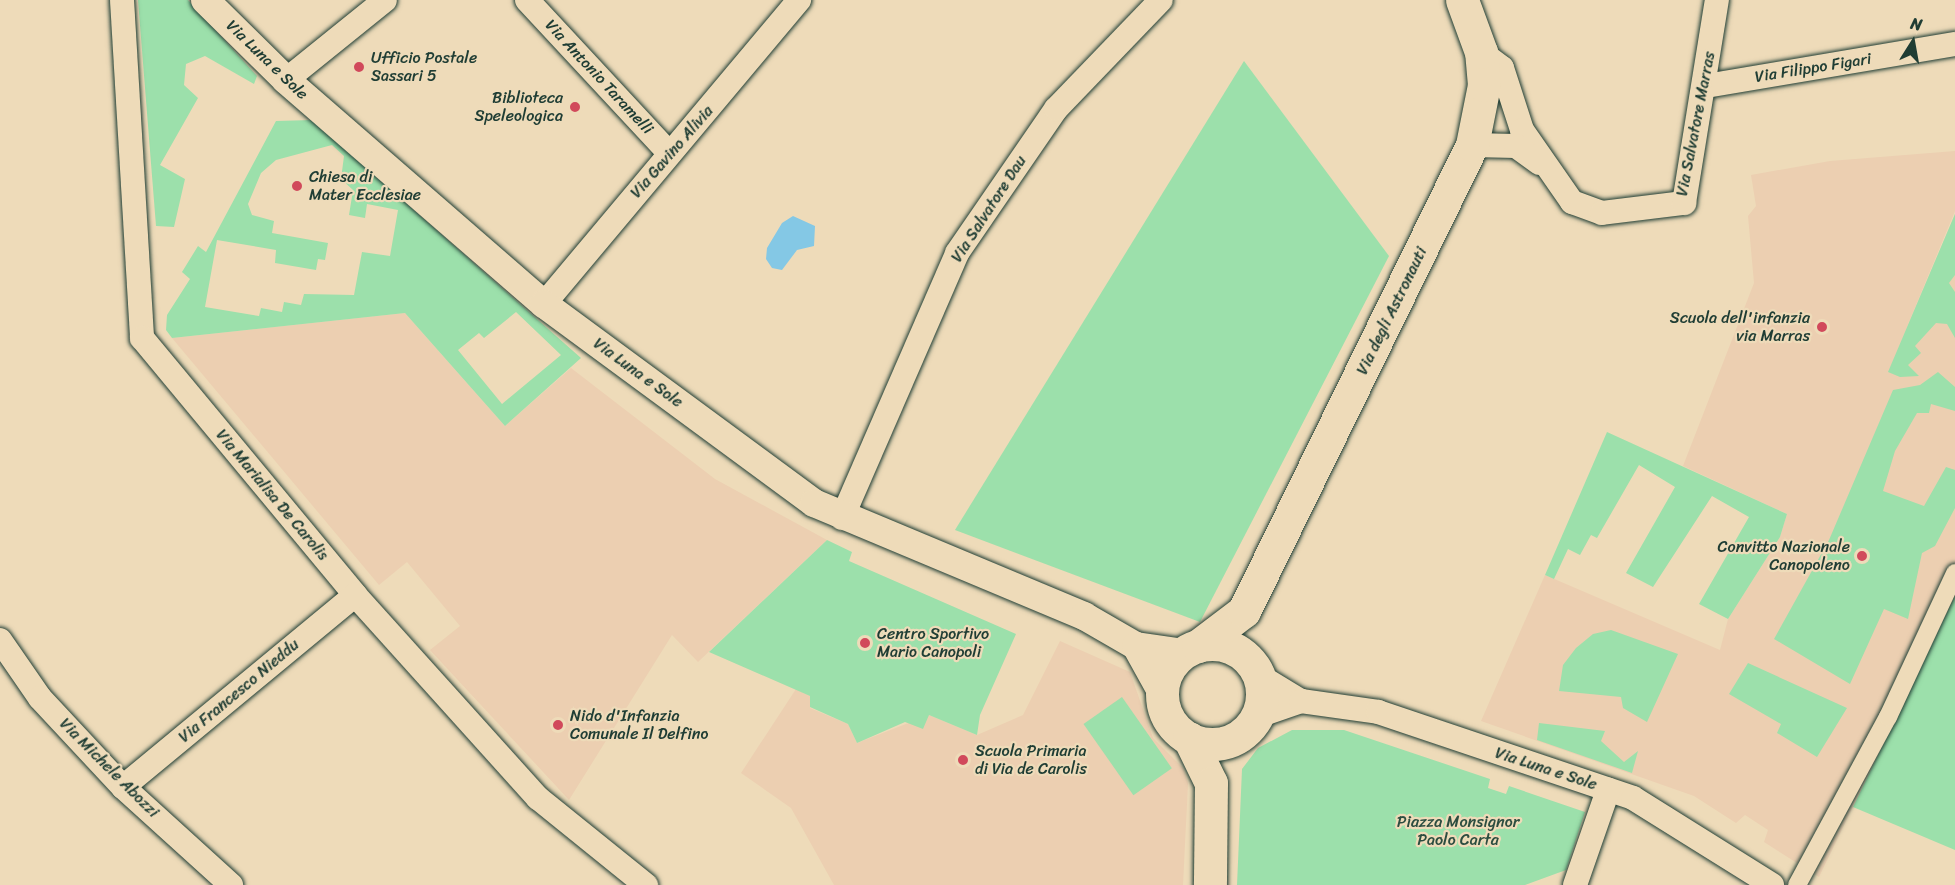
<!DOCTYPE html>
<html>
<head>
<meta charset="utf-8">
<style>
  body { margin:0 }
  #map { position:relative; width:1955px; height:885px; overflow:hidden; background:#eedbb9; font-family:Sriracha,sans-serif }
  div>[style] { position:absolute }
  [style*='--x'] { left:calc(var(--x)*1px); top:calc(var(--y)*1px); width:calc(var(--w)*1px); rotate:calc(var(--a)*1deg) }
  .built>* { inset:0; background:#eccfb1 }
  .green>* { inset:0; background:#9ce0ab; transform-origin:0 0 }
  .water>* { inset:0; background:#84c8e5 }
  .roads { filter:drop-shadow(0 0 2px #1f3d34) drop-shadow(0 0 2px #1f3d34) }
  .pedestrian>* { height:18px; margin:-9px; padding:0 9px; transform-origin:9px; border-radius:9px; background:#eedbb9 }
  .minor>* { height:24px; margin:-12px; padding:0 12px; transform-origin:12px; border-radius:12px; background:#eedbb9 }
  .tertiary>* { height:28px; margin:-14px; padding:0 14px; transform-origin:14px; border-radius:14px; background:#eedbb9 }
  .secondary>* { height:33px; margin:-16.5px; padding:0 16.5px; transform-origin:16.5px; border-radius:16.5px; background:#eedbb9 }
  .secondary>.ring { margin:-16.5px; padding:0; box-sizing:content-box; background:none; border:33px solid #eedbb9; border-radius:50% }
  .dots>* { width:16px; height:16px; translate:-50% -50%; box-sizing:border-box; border:3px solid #eedbb9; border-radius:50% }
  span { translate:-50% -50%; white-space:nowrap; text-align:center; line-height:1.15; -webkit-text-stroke:4.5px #eedbb9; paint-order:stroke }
  .poi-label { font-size:16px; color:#1f3d34 }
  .left { translate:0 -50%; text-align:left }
  .right { translate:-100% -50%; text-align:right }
  .street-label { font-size:16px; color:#1f3d34 }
  .park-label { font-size:16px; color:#2c4d40 }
  .north { position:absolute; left:1883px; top:12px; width:60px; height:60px; -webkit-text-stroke:4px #eedbb9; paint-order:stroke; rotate:11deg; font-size:16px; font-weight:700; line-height:24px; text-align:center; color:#1f3d34 }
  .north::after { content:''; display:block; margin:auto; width:21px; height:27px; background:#1f3d34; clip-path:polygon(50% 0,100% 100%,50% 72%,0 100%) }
</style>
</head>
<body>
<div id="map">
  <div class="built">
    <i style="clip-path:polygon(1955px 151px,1955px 211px,1897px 351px,1955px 214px,1955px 596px,1819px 877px,1764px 842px,1768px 830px,1745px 815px,1736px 823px,1694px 796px,1481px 721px,1545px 575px,1720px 650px,1728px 619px,1780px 537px,1787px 514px,1683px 466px,1754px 283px,1748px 216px,1756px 206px,1751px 175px,1830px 161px)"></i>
    <i style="clip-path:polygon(405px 313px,505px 426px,571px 368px,715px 479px,827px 540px,698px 662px,672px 635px,569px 800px,430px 650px,460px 626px,407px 562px,379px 585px,172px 338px)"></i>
    <i style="clip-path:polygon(1060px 641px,1130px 672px,1153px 738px,1183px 768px,1188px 783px,1183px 885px,834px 885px,791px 808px,741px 773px,796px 689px,810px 696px,810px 708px,848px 724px,857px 743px,929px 715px,977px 735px,1023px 715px)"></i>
  </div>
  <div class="green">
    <i style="clip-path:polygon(138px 0,188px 0,257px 76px,254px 84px,205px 56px,186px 64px,184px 85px,198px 98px,160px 165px,185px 179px,174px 227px,156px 226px)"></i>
    <i style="clip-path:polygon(1244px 61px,1389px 256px,1200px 622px,955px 530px)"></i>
    <i style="clip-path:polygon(evenodd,312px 120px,581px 358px,505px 426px,405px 313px,172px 338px,166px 330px,167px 315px,190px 279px,182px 272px,198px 246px,206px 252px,276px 121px,312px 120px,332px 145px,344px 156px,341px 179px,353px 190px,349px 215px,365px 218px,367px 204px,398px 210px,390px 256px,362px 252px,354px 295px,304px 294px,301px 305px,284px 302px,282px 312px,261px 308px,259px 316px,205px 307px,217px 240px,276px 250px,275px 263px,316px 270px,318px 259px,325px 260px,328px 243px,272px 233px,274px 221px,252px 215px,248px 204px,261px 173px,276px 160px,332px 145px,312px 120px,516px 312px,561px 355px,502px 404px,458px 350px,479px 333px,484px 338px,516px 312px)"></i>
    <i style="clip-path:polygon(1955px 214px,1955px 275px,1949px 283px,1955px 292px,1955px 338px,1947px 324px,1936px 323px,1915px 346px,1921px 353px,1908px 365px,1919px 376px,1900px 377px,1888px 372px)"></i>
    <i style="clip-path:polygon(1938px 372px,1955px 387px,1955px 411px,1931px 404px,1929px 413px,1917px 413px,1895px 451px,1883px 491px,1924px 506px,1946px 467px,1955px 470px,1955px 508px,1935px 546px,1922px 553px,1908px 619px,1884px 609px,1850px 684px,1774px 639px,1829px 540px,1893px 390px,1920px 385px)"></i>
    <i style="clip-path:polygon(1607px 432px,1787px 514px,1780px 537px,1728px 619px,1699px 604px,1749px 517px,1712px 496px,1653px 587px,1626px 573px,1675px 487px,1639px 465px,1597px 538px,1591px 535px,1580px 555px,1568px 549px,1554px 579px,1545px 575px)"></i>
    <i style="clip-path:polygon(827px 540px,852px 552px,849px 561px,1016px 634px,980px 715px,977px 735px,929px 715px,923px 729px,905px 722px,857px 743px,848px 724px,810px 707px,810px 696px,709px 652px)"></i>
    <i style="clip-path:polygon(1955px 596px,1955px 850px,1853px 807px)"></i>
    <i style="clip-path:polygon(1611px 630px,1678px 654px,1647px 722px,1623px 708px,1621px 697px,1559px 691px,1563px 665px,1576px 648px,1593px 634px)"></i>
    <i style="clip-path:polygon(1748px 663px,1847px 708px,1817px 757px,1777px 733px,1781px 724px,1729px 694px)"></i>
    <i style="left:1122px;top:697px;width:87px;height:47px;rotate:55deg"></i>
    <i style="clip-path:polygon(1539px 723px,1605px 731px,1601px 741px,1624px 762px,1638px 751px,1632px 773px,1537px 740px)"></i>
    <i style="clip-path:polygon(1292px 730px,1344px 730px,1490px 779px,1488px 788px,1506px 794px,1509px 786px,1585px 812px,1566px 870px,1525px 885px,1237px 885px,1242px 769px,1258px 748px)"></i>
  </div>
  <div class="water">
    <i style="clip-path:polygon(793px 216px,815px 226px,814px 246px,797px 250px,782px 270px,772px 268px,766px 259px,767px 248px,782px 223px)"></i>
  </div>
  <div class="roads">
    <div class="pedestrian">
      <i style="--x:1797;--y:885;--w:191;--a:-61.6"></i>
      <i style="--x:1888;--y:717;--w:159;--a:-65"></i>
    </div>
    <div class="minor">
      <i style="--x:122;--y:0;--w:339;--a:86.6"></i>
      <i style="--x:142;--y:338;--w:334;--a:50.3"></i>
      <i style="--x:355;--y:595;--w:273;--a:48"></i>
      <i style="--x:538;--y:798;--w:139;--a:38.9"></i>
      <i style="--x:527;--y:0;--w:209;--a:47.1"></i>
      <i style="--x:1481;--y:52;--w:26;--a:37"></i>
      <i style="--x:1502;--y:68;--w:65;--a:72.1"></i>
      <i style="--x:1522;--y:130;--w:88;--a:55.2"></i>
      <i style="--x:1572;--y:202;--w:32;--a:20"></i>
      <i style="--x:1602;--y:213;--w:83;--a:-7"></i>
      <i style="--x:1684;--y:203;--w:206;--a:-80.8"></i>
      <i style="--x:286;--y:80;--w:127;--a:-38.9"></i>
      <i style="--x:1706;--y:86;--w:253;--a:-9.6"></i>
      <i style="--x:1472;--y:145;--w:44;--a:1.3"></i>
      <i style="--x:1516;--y:146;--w:29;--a:36"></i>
      <i style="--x:544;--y:304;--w:397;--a:-50"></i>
      <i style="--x:842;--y:518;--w:289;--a:-66.5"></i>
      <i style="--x:957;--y:253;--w:175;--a:-55.5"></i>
      <i style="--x:1056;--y:109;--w:151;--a:-46.1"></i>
      <i style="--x:0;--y:640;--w:70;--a:55.4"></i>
      <i style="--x:40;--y:698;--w:122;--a:47"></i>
      <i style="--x:123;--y:787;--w:146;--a:42.2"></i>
      <i style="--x:1258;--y:675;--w:50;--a:31.2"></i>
      <i style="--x:1258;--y:716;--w:46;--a:-19.2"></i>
      <i style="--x:1301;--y:701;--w:78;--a:8.1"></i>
      <i style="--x:1378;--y:712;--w:269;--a:18.6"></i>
      <i style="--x:1633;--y:798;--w:164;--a:32"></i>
      <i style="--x:123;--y:787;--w:301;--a:-39.6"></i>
      <i style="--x:1575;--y:885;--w:101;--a:-70.8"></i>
    </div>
    <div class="tertiary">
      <i style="--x:205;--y:0;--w:114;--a:44.6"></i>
      <i style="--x:286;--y:80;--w:342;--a:41"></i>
      <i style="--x:544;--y:304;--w:335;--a:36.4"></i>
      <i style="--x:814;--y:503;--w:293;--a:22.7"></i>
      <i style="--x:1084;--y:616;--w:60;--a:30"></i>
      <i style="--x:1136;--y:646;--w:49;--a:8.3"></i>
      <i style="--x:1136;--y:646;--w:54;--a:61"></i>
    </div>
    <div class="secondary">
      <i class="ring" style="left:1162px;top:644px;width:67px;height:67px"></i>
      <i style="--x:1198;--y:646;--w:58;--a:-37.3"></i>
      <i style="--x:1244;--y:611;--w:519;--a:-63.93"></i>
      <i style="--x:1472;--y:145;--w:61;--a:-78.7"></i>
      <i style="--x:1484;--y:85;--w:33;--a:-95"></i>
      <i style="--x:1481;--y:52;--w:55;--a:-110.1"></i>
      <i style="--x:1189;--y:738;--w:50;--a:63.9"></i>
      <i style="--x:1211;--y:783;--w:102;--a:90.6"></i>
    </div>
  </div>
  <div class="dots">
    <i style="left:359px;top:67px;background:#d1495b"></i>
    <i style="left:575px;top:107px;background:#d1495b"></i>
    <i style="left:297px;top:186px;background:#d1495b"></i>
    <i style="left:1822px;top:327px;background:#d1495b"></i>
    <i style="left:1862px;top:556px;background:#d1495b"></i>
    <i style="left:865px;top:643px;background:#d1495b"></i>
    <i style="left:558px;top:725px;background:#d1495b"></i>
    <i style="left:963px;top:760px;background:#d1495b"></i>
  </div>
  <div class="poi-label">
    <span class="left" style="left:371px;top:67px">Ufficio Postale<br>Sassari 5</span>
    <span class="right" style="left:563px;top:107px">Biblioteca<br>Speleologica</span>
    <span class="left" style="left:309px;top:186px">Chiesa di<br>Mater Ecclesiae</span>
    <span class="right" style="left:1810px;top:327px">Scuola dell'infanzia<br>via Marras</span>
    <span class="right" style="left:1850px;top:556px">Convitto Nazionale<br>Canopoleno</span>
    <span class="left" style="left:877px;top:643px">Centro Sportivo<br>Mario Canopoli</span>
    <span class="left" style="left:570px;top:725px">Nido d'Infanzia<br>Comunale Il Delfino</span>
    <span class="left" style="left:975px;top:760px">Scuola Primaria<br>di Via de Carolis</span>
  </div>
  <div class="street-label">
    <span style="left:267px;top:60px;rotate:44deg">Via Luna e Sole</span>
    <span style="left:1813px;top:68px;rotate:-9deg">Via Filippo Figari</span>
    <span style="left:599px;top:77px;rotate:47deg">Via Antonio Taramelli</span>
    <span style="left:1696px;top:124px;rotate:-79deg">Via Salvatore Marras</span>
    <span style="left:672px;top:152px;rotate:-49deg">Via Gavino Alivia</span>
    <span style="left:989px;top:209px;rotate:-57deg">Via Salvatore Dau</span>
    <span style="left:1392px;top:311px;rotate:-64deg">Via degli Astronauti</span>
    <span style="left:638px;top:373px;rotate:36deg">Via Luna e Sole</span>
    <span style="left:272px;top:495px;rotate:50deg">Via Marialisa De Carolis</span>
    <span style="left:239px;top:691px;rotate:-40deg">Via Francesco Nieddu</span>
    <span style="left:109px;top:768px;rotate:45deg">Via Michele Abozzi</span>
    <span style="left:1546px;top:769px;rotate:18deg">Via Luna e Sole</span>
  </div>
  <div class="park-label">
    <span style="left:1458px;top:831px">Piazza Monsignor<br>Paolo Carta</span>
  </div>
  <div class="north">N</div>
</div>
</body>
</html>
